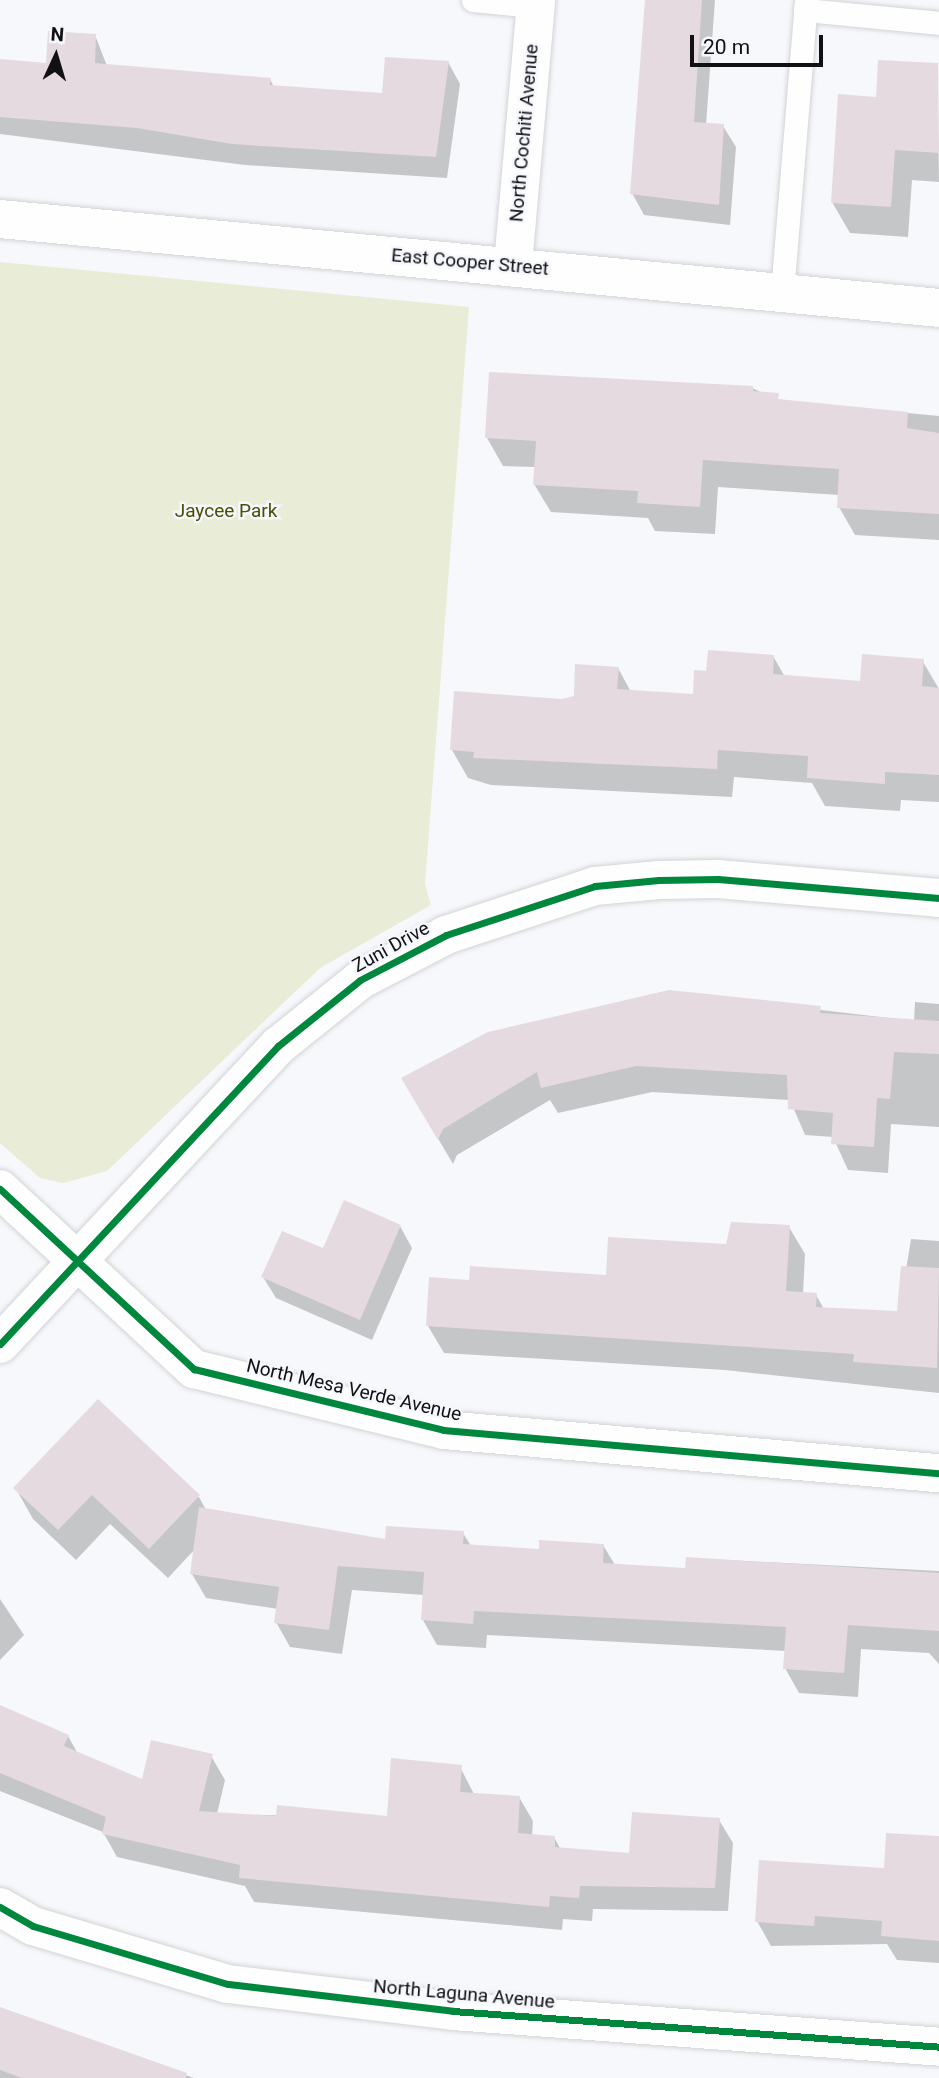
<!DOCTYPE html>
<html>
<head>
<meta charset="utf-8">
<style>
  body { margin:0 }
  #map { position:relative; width:939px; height:2078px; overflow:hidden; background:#f6f8fb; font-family:Roboto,sans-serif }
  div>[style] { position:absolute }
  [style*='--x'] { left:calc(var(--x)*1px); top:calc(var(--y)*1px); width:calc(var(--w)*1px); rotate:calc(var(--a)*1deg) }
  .green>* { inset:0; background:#e9ecd6 }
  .shadow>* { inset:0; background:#0003 }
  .building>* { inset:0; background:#e6dae1 }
  .roads { filter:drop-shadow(0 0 2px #d2d3d6) drop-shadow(0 0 2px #d2d3d6) }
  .service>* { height:23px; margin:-11.5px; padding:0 11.5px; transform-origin:11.5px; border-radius:11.5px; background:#fefefe }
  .minor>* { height:38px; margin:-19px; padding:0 19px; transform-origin:19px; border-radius:19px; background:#fefefe }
  .tertiary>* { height:38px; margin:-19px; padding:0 19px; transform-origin:19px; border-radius:19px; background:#fefefe }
  .cycleway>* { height:7px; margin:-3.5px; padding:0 3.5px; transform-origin:3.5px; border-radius:3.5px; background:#00873e }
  span { translate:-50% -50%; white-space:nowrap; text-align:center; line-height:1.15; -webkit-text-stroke:5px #f5f7fc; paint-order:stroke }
  .street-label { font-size:19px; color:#111113 }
  .park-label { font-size:19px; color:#4c4e00 }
  .north { position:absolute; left:21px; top:21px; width:70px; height:70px; -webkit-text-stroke:5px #f5f7fc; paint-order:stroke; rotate:4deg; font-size:19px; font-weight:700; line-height:28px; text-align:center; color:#111113 }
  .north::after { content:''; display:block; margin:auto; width:24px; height:32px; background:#111113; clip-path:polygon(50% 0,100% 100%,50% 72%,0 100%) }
  .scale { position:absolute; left:690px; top:35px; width:133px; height:32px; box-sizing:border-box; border:4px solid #111113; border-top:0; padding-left:9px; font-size:21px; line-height:24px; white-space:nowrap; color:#111113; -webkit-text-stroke:5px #f5f7fc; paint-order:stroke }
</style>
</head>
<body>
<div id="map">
  <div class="green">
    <i style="clip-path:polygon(0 262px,469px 307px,425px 884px,431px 905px,320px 968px,107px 1171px,63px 1183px,40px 1178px,0 1143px)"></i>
  </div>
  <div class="shadow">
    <i style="clip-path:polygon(646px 0,715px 0,706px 125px,723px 126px,736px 147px,730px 225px,644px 215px,632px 193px)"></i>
    <i style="clip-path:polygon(95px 35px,107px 66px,270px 79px,274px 87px,384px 95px,448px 62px,460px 84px,447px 178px,245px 165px,0 134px,0 61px,47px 64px)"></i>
    <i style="clip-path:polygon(937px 65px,939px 182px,912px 180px,908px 237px,850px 233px,832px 202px,877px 99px)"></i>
    <i style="clip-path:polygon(752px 388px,781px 401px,939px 416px,939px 540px,855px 535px,839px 507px,840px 495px,718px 487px,715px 534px,655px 531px,648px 518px,551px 512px,534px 484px,536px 467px,503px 466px,487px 438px)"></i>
    <i style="clip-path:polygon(773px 656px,785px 677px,861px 682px,922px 660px,939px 689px,939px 802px,901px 800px,900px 811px,825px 806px,812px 783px,734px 777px,732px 797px,491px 785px,468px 778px,452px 750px,575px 697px,618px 668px,631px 692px,694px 696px,708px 672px)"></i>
    <i style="clip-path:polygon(670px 992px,914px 1021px,915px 1002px,939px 1004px,939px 1127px,891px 1124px,888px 1173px,848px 1170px,833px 1137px,805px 1135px,790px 1100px,652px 1092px,558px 1113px,550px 1100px,457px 1155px,453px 1164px,403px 1079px)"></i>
    <i style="clip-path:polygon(400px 1226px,412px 1248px,372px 1340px,276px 1298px,263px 1277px)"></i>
    <i style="clip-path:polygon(789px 1227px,805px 1254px,803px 1294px,816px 1295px,824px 1309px,899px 1313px,911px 1239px,939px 1241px,939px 1393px,725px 1370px,444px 1353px,428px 1326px,470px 1282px,607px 1277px)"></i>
    <i style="clip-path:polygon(16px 1489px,199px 1497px,206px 1510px,387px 1541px,463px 1533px,471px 1546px,540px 1551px,603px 1545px,615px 1565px,687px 1570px,688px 1558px,939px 1571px,939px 1664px,929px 1653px,861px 1649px,858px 1697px,799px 1693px,785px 1668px,786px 1651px,487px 1635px,486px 1648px,437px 1645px,423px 1620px,424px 1595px,352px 1590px,342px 1654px,290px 1647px,276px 1622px,278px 1609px,206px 1598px,192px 1574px,195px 1549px,168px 1578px,110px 1524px,76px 1560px,33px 1519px)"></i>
    <i style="clip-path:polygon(0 1599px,24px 1635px,0 1660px)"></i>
    <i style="clip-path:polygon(0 1719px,68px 1736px,78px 1754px,143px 1781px,211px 1756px,225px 1780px,217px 1814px,389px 1818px,460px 1767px,474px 1794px,519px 1797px,533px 1821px,532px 1836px,554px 1837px,561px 1850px,631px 1855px,719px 1820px,733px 1843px,728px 1911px,593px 1909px,592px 1921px,563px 1919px,562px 1930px,254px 1902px,245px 1886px,117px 1857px,103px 1832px,0 1791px)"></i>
    <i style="clip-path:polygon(939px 1838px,939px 1963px,897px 1960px,887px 1944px,771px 1946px,757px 1921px,886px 1870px)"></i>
    <i style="clip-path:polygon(0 2009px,194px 2078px,197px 2078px,0 2078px)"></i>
  </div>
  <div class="building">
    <i style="clip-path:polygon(645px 0,702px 0,694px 122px,724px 124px,719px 205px,630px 194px)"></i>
    <i style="clip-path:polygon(48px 31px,96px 34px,95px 63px,271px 78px,270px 85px,382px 93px,385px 57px,449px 61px,436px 157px,232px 144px,137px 128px,0 117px,0 59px,46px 63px)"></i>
    <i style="clip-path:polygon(878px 60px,938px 63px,939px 153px,895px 150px,891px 207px,831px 203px,838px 94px,876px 97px)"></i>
    <i style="clip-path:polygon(489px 372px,753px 386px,753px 391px,779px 393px,778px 399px,908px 412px,907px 428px,939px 433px,939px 514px,837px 508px,839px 469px,703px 460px,700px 507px,637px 503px,638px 491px,533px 485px,536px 441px,485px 438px)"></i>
    <i style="clip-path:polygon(708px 650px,774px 655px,773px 674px,860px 681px,862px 654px,924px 659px,922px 686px,939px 688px,939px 775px,885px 772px,885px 784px,807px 778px,808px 756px,718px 750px,717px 769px,473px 758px,474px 752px,450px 750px,454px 691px,562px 699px,574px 696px,575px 664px,619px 667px,617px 689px,693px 694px,694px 670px,706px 671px)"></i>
    <i style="clip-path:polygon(669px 990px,821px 1006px,820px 1013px,939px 1021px,939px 1054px,894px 1052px,890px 1099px,877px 1098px,874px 1147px,831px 1144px,833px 1113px,788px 1109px,787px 1075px,636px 1066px,541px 1088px,537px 1072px,443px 1129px,438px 1140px,401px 1078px,488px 1032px)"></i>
    <i style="clip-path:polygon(344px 1200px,401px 1225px,360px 1320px,261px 1277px,282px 1231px,323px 1248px)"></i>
    <i style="clip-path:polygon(731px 1222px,790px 1225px,786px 1291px,817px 1293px,816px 1307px,897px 1311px,901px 1266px,939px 1268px,937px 1368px,853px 1362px,854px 1354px,426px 1326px,429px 1277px,469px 1280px,470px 1266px,606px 1275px,608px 1237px,726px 1244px)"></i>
    <i style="clip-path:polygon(98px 1399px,200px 1495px,149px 1549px,92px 1495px,58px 1530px,13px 1488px)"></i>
    <i style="clip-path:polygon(199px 1507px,385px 1539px,386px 1526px,464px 1531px,463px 1544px,539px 1549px,539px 1540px,604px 1544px,603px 1563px,685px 1568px,686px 1557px,939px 1573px,939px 1631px,848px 1625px,844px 1673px,783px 1669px,786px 1627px,474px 1611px,473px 1624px,421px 1620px,424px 1572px,338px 1566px,329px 1630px,274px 1623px,279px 1587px,190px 1574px)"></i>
    <i style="clip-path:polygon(0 1705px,69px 1735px,64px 1746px,142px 1779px,151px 1740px,213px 1754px,199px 1811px,276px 1816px,277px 1805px,387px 1816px,391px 1758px,462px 1765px,460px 1792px,520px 1796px,518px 1833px,555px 1836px,555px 1847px,629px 1853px,632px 1812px,720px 1818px,715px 1888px,580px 1886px,579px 1898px,550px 1896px,549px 1907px,239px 1878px,240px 1865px,102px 1834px,106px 1817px,0 1773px)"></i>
    <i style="clip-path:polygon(886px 1833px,939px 1836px,939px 1941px,881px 1936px,882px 1921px,815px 1916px,814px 1926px,755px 1922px,759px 1860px,884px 1868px)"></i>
    <i style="clip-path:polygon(0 2007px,187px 2073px,186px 2078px,22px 2078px,0 2070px)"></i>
  </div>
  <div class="roads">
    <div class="service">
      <i style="--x:473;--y:0;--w:62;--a:5.5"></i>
      <i style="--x:805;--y:10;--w:135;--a:5.5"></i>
      <i style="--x:782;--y:293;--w:294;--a:-85.3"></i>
    </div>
    <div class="minor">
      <i style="--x:513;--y:265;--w:266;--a:-85"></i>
      <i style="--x:0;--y:1189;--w:265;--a:42.9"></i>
      <i style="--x:194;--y:1369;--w:257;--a:13.7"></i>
      <i style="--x:444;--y:1430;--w:497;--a:5"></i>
      <i style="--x:0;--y:1344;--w:408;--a:-47"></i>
      <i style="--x:278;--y:1046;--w:105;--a:-38.8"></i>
      <i style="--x:360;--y:980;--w:97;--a:-27.6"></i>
      <i style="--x:446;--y:935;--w:157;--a:-18.2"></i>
      <i style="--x:595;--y:886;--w:64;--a:-5.4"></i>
      <i style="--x:659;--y:880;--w:59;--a:-1"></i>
      <i style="--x:718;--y:879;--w:222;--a:4.9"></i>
      <i style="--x:0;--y:1907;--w:38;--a:30"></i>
      <i style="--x:33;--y:1926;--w:203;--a:16.6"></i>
      <i style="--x:228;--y:1984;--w:227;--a:6.8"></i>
      <i style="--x:453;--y:2011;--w:487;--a:4.2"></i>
    </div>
    <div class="tertiary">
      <i style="--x:0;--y:219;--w:943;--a:5.41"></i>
    </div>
  </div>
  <div class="cycleway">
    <i style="--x:0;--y:1189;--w:265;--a:42.9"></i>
    <i style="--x:194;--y:1369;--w:257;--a:13.7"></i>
    <i style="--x:444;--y:1430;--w:497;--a:5"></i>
    <i style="--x:0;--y:1344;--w:408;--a:-47"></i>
    <i style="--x:278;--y:1046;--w:105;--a:-38.8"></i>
    <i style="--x:360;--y:980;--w:97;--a:-27.6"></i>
    <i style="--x:446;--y:935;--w:157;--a:-18.2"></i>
    <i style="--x:595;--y:886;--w:64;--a:-5.4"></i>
    <i style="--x:659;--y:880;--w:59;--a:-1"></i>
    <i style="--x:718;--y:879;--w:222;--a:4.9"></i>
    <i style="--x:0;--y:1907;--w:38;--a:30"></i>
    <i style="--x:33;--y:1926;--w:203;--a:16.6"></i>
    <i style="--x:228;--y:1984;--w:227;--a:6.8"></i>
    <i style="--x:453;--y:2011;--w:487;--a:4.2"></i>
  </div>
  <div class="street-label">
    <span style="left:524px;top:133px;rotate:-85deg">North Cochiti Avenue</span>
    <span style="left:470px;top:262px;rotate:5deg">East Cooper Street</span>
    <span style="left:391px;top:947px;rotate:-29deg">Zuni Drive</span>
    <span style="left:354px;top:1390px;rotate:13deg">North Mesa Verde Avenue</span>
    <span style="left:464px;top:1994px;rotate:5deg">North Laguna Avenue</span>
  </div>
  <div class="park-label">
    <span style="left:226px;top:511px">Jaycee Park</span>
  </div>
  <div class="north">N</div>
  <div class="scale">20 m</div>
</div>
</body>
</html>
